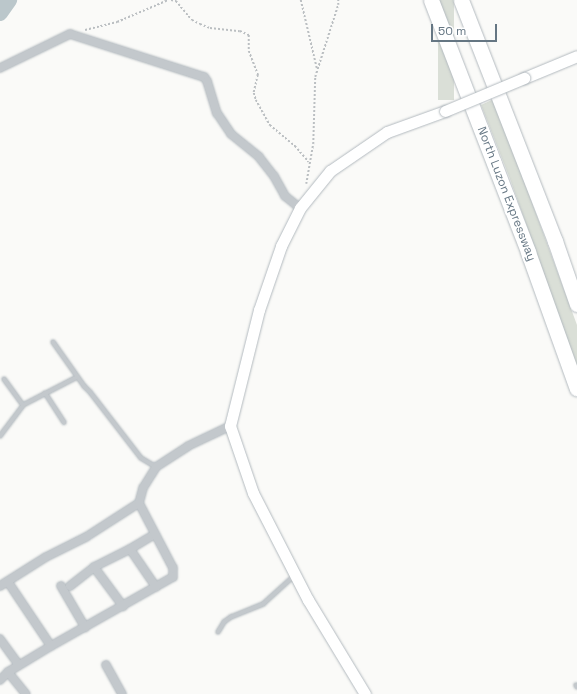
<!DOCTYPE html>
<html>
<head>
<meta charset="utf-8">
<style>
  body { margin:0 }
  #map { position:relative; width:577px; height:694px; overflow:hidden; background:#fafaf8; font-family:"Space Grotesk",sans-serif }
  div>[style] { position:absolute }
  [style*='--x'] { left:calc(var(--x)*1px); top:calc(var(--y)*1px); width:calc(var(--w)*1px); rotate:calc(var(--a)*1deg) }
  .green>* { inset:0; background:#dadfd7; transform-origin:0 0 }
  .river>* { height:16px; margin:-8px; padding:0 8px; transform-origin:8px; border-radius:8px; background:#bbc7cb }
  .path>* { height:1.5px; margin-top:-0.75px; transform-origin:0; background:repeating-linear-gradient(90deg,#bbbfc2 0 2px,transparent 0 4px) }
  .roads { filter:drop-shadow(0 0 1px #b3babf) drop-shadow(0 0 1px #b3babf) }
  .lane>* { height:4px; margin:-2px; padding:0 2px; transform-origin:2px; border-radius:2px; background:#c3c8cc }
  .street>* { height:8px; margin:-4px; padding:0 4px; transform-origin:4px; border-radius:4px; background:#c3c8cc }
  .secondary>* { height:11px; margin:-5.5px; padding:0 5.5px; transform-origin:5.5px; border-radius:5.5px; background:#fff }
  .highway>* { height:15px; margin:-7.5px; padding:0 7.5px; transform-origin:7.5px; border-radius:7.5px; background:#fff }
  .bridges { filter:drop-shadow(0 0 1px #b3babf) drop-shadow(0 0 1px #b3babf) }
  .secondary-bridge>* { height:11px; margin:-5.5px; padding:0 5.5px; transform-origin:5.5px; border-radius:5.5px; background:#fff }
  span { translate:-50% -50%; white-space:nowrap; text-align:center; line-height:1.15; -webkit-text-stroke:4px #fff; paint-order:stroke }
  .street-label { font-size:12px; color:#657683 }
  .scale { position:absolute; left:431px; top:24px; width:66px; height:18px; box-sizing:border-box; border:2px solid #657683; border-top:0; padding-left:5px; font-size:12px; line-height:14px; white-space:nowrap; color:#657683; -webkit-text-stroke:3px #fff; paint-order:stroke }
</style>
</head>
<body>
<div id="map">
  <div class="green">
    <i style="left:438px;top:0;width:16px;height:100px"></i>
    <i style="clip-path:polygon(494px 99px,577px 325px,577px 367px,510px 179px,481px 105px)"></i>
  </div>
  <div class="river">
    <i style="--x:0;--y:13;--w:16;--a:-55"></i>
  </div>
  <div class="path">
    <i style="--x:171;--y:0;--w:5;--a:11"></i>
    <i style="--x:176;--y:1;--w:25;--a:50"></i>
    <i style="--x:192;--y:20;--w:9;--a:27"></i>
    <i style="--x:200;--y:24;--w:11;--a:22"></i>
    <i style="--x:210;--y:28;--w:30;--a:6"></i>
    <i style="--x:240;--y:31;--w:10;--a:24"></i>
    <i style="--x:249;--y:35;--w:16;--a:90"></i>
    <i style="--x:249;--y:51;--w:26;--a:69"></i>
    <i style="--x:258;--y:75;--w:18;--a:103"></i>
    <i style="--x:254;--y:93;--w:7;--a:74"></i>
    <i style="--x:256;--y:100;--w:29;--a:61"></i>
    <i style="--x:270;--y:125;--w:33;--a:40"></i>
    <i style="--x:295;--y:146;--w:21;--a:49"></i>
    <i style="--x:301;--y:0;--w:70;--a:76.8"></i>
    <i style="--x:85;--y:30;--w:33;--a:-14"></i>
    <i style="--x:117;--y:22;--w:56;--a:-23.3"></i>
    <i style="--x:306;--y:184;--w:41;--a:-80.1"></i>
    <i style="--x:313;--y:144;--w:67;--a:-88.3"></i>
    <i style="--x:315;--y:77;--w:76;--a:-72.3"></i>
    <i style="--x:338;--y:5;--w:5;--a:-90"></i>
  </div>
  <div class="roads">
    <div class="lane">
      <i style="--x:53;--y:342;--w:54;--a:54.8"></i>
      <i style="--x:84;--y:386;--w:8;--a:45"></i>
      <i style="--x:90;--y:392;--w:83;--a:52.3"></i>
      <i style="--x:141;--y:458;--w:17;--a:31"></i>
      <i style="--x:4;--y:379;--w:32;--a:54"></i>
      <i style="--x:45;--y:393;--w:35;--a:57"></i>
      <i style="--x:0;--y:436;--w:39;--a:-53"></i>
      <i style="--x:23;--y:405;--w:61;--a:-27.4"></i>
      <i style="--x:218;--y:632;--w:12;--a:-59"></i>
      <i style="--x:224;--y:622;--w:9;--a:-36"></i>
      <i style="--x:231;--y:617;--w:35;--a:-22"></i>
      <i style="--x:263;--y:604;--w:43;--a:-42.2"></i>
      <i style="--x:576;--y:685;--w:2;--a:63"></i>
    </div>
    <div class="street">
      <i style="--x:0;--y:68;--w:78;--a:-25.9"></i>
      <i style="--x:70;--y:34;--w:141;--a:17.8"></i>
      <i style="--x:204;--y:77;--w:5;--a:53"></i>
      <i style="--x:207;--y:81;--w:34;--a:73"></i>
      <i style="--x:217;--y:113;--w:25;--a:56"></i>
      <i style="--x:231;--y:134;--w:36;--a:39"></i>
      <i style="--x:259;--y:157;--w:24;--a:52"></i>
      <i style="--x:274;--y:176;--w:23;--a:61"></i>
      <i style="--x:285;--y:196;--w:19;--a:39"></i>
      <i style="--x:130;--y:549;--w:46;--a:55.6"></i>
      <i style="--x:94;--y:567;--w:49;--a:53.4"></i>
      <i style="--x:8;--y:582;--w:77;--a:56.1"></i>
      <i style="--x:0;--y:586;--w:54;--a:-32.2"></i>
      <i style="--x:46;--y:557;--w:45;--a:-26.6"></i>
      <i style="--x:86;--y:537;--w:63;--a:-32.7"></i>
      <i style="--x:139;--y:503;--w:16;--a:-75"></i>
      <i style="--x:143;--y:488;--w:25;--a:-58"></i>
      <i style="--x:156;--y:467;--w:38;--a:-33"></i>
      <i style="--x:188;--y:446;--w:47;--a:-25.5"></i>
      <i style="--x:61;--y:586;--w:48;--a:59.7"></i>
      <i style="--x:70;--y:586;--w:31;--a:-38"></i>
      <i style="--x:94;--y:567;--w:40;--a:-26.6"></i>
      <i style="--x:130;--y:549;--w:29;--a:-31"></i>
      <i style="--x:0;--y:639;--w:32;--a:54"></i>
      <i style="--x:106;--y:665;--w:33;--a:61"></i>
      <i style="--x:8;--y:672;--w:28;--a:51"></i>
      <i style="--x:0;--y:680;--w:11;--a:-45"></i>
      <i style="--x:8;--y:672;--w:50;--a:-31.2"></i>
      <i style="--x:51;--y:646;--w:140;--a:-29.5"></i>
      <i style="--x:173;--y:577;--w:9;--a:-90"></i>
      <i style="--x:173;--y:568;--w:73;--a:-117.6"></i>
    </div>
    <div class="secondary">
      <i style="--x:524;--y:78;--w:57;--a:-22.5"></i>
      <i style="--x:365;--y:694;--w:110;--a:-121.2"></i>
      <i style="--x:308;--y:600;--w:120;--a:-117.2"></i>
      <i style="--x:253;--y:493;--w:71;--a:-108.9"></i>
      <i style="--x:230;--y:426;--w:120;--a:-76"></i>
      <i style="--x:259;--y:310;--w:68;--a:-71"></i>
      <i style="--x:281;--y:246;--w:42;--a:-63.4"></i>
      <i style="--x:300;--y:208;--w:48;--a:-51"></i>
      <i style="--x:330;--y:171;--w:69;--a:-34.4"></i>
      <i style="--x:387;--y:132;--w:62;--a:-19.9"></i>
    </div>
    <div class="highway">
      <i style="--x:431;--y:0;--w:270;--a:68.9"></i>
      <i style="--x:528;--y:252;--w:145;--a:70.3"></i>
      <i style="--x:461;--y:0;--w:259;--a:68.7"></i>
      <i style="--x:555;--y:241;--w:67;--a:70.8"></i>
    </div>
  </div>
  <div class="bridges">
    <div class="secondary-bridge">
      <i style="--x:445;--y:111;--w:86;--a:-22.7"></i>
    </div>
  </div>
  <div class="street-label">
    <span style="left:506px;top:194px;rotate:69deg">North Luzon Expressway</span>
  </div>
  <div class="scale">50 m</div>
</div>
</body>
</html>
